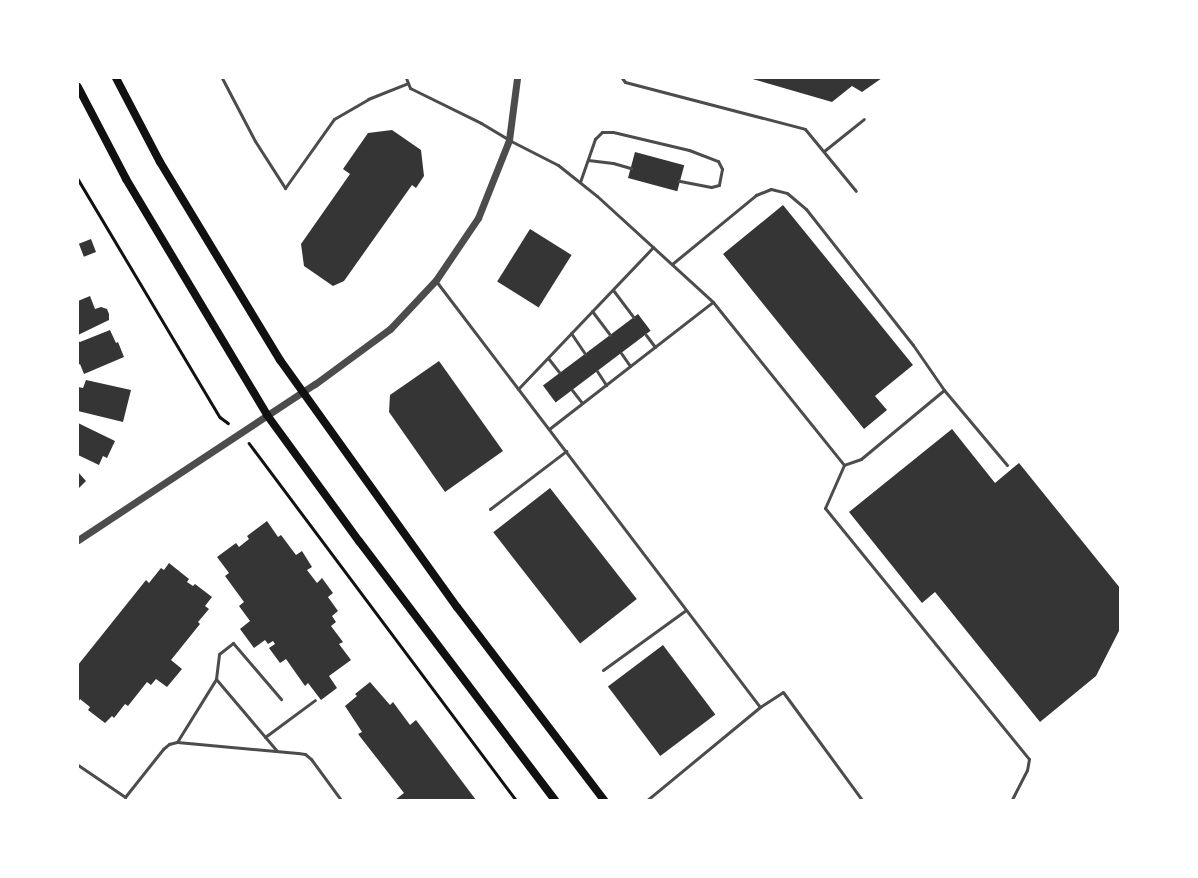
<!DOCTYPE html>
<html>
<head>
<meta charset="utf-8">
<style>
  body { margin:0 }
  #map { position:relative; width:1198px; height:878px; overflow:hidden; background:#fff; font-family:Karla,sans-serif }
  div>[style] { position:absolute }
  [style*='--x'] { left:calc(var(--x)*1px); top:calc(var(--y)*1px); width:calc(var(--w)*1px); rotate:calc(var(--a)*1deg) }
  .building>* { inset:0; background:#353535; transform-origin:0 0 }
  .path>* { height:2.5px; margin:-1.25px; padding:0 1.25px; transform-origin:1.25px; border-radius:1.25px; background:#111 }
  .service>* { height:3px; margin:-1.5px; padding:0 1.5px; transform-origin:1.5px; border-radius:1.5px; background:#4c4c4c }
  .tertiary>* { height:7px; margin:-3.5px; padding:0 3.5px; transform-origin:3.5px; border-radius:3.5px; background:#4c4c4c }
  .secondary>* { height:8px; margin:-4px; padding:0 4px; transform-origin:4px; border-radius:4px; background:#111 }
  span { translate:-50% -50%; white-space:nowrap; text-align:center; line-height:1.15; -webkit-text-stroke:3px #fff; paint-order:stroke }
  .frame { position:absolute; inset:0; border:79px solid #fff; pointer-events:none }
</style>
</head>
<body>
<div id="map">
  <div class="building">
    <i style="clip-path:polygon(749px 78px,882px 78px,862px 92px,852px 86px,832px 102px)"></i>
    <i style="clip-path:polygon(392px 130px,421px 150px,424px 176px,416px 188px,412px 185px,344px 281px,333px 286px,304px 266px,301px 244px,350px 174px,343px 169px,368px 133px)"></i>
    <i style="left:635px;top:152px;width:51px;height:27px;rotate:15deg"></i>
    <i style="clip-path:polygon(783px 205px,913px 365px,875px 396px,887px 410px,864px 429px,723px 254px)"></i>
    <i style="left:530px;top:229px;width:49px;height:62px;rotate:32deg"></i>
    <i style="left:91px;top:239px;width:14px;height:13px;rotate:69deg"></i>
    <i style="clip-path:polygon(90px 296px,95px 309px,101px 307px,107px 309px,109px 314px,109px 320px,78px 335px,78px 301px)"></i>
    <i style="left:638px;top:314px;width:21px;height:119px;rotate:53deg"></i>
    <i style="clip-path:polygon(110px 330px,116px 343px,118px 342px,124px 357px,84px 374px,80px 364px,78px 365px,78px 341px,80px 342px)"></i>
    <i style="clip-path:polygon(439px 361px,503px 451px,445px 492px,389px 412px,390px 395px)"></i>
    <i style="clip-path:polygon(86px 380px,131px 390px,123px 422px,78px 411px,78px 387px,83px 388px)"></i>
    <i style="clip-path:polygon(78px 423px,115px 441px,107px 458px,103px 456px,99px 465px,78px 455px)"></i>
    <i style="clip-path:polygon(952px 429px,995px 483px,1019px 463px,1120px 588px,1120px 629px,1096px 676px,1040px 722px,935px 592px,922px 603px,849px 512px)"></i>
    <i style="clip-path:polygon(78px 472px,86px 481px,78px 489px)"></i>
    <i style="left:550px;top:488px;width:141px;height:72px;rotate:52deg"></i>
    <i style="clip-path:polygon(267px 521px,278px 537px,281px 535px,296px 555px,302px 551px,312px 567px,307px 570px,317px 583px,322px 578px,333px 593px,328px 597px,338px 611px,332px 616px,336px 622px,331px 626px,343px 642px,339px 644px,351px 660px,329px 676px,337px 688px,321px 700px,308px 683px,305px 686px,286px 659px,280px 663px,269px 648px,275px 644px,273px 641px,268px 644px,265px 640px,254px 648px,240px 629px,250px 621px,239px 606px,244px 602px,225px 576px,229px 573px,217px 557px,236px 543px,239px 547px,249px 539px,247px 536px)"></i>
    <i style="clip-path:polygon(169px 563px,189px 579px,187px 582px,193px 586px,195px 584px,212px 597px,205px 606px,209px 609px,198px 622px,200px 624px,171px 660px,182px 669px,167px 687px,156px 679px,151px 685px,147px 682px,128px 706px,125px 704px,114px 718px,112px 716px,105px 723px,88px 710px,90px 707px,80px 699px,78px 703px,78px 665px,146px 580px,149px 583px,161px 568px,164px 570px)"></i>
    <i style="left:663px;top:645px;width:87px;height:69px;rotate:53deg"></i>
    <i style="clip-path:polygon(370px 682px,390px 705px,393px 702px,410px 725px,416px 720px,476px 800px,395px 800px,404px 793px,358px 734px,362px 732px,345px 706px,357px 696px,355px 694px)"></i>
  </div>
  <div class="path">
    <i style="--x:78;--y:179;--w:277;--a:59.2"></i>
    <i style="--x:220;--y:417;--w:10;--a:37"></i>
    <i style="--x:249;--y:443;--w:446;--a:53.2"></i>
  </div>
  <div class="service">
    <i style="--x:222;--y:78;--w:71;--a:62.4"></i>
    <i style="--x:255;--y:141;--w:56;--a:57.4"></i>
    <i style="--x:285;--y:188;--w:85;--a:-54.6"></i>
    <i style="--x:334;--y:119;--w:39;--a:-30"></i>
    <i style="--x:368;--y:99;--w:43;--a:-21.8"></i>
    <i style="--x:406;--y:78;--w:11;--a:68"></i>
    <i style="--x:410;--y:88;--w:79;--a:26.2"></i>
    <i style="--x:481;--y:123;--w:33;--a:31"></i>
    <i style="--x:509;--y:140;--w:55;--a:27"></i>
    <i style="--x:558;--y:165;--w:50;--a:38.5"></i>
    <i style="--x:597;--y:196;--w:157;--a:42.4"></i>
    <i style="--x:713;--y:302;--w:209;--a:51.2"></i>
    <i style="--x:844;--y:465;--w:47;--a:113.8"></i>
    <i style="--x:825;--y:508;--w:323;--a:50.9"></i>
    <i style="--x:1029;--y:759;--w:11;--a:100"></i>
    <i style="--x:1027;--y:770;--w:34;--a:117"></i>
    <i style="--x:622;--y:78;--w:5;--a:53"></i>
    <i style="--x:625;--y:82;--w:186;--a:14.6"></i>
    <i style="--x:805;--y:129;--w:80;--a:50.6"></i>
    <i style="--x:824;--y:151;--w:51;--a:-38.7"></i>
    <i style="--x:588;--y:160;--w:25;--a:7"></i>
    <i style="--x:613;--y:163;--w:19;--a:16"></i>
    <i style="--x:580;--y:182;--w:46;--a:-70.8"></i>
    <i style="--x:595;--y:139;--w:10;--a:-45"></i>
    <i style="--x:602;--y:132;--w:11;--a:0"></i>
    <i style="--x:613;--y:132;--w:78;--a:13.3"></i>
    <i style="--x:689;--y:150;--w:31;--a:21"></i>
    <i style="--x:718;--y:161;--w:9;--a:63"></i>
    <i style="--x:722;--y:169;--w:16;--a:101"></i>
    <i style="--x:719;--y:185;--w:8;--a:166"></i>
    <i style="--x:711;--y:187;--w:33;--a:-169"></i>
    <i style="--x:672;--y:264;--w:109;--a:-39.4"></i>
    <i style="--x:756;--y:195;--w:16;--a:-22"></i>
    <i style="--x:771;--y:189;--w:16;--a:14"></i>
    <i style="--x:787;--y:193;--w:25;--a:40"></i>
    <i style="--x:806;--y:209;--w:173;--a:51.8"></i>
    <i style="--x:913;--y:345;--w:55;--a:55.4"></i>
    <i style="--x:944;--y:390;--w:108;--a:140.3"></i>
    <i style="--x:861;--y:459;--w:18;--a:161"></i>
    <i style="--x:436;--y:281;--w:535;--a:52.74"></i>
    <i style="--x:760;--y:707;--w:146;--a:140.5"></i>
    <i style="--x:613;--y:290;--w:34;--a:53"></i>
    <i style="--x:592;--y:311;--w:30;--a:53"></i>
    <i style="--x:571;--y:333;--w:25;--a:56"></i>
    <i style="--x:646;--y:335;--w:15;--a:53"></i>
    <i style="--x:621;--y:353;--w:16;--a:55"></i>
    <i style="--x:548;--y:358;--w:18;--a:52"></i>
    <i style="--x:597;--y:371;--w:17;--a:57"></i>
    <i style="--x:518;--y:389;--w:196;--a:-46.4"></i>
    <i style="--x:572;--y:390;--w:16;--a:52"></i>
    <i style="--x:944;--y:390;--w:98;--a:50"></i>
    <i style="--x:549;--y:429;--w:207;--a:-37.8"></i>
    <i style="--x:490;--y:509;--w:96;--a:-37.3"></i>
    <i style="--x:603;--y:670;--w:102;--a:-35.9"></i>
    <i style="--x:216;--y:679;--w:94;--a:49.7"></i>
    <i style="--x:760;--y:707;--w:27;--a:-33"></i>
    <i style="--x:783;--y:692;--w:134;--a:53.8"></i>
    <i style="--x:265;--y:737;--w:62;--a:-36.5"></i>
    <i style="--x:177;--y:742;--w:74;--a:-58.2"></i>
    <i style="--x:216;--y:679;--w:25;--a:-83"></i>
    <i style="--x:219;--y:654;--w:18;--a:-38"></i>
    <i style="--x:233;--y:643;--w:74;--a:49.4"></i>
    <i style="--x:78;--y:765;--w:57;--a:34.2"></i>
    <i style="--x:125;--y:797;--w:61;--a:-51.6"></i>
    <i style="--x:163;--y:749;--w:8;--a:-40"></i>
    <i style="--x:169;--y:744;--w:8;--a:-14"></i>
    <i style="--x:177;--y:742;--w:121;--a:5.2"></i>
    <i style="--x:298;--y:753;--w:7;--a:8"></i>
    <i style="--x:305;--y:754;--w:8;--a:40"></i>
    <i style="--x:311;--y:759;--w:51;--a:53.8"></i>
  </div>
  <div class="tertiary">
    <i style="--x:78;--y:540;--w:284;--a:-33.4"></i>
    <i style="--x:315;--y:384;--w:93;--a:-36.3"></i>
    <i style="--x:390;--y:329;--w:67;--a:-46.8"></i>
    <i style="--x:436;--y:280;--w:75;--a:-55.9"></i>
    <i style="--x:478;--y:218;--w:84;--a:-68.3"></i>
    <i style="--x:509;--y:140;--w:63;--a:-82.6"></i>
  </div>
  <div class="secondary">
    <i style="--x:116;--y:78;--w:95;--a:62.4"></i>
    <i style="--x:160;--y:162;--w:232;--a:58.8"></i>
    <i style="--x:280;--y:360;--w:304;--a:54.4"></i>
    <i style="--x:457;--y:607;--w:243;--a:52.7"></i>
    <i style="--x:78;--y:87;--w:104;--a:62.4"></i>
    <i style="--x:126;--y:179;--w:275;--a:59.1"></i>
    <i style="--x:267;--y:415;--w:156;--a:53.9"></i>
    <i style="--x:359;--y:541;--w:325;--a:52.9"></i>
  </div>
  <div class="frame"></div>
</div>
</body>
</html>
